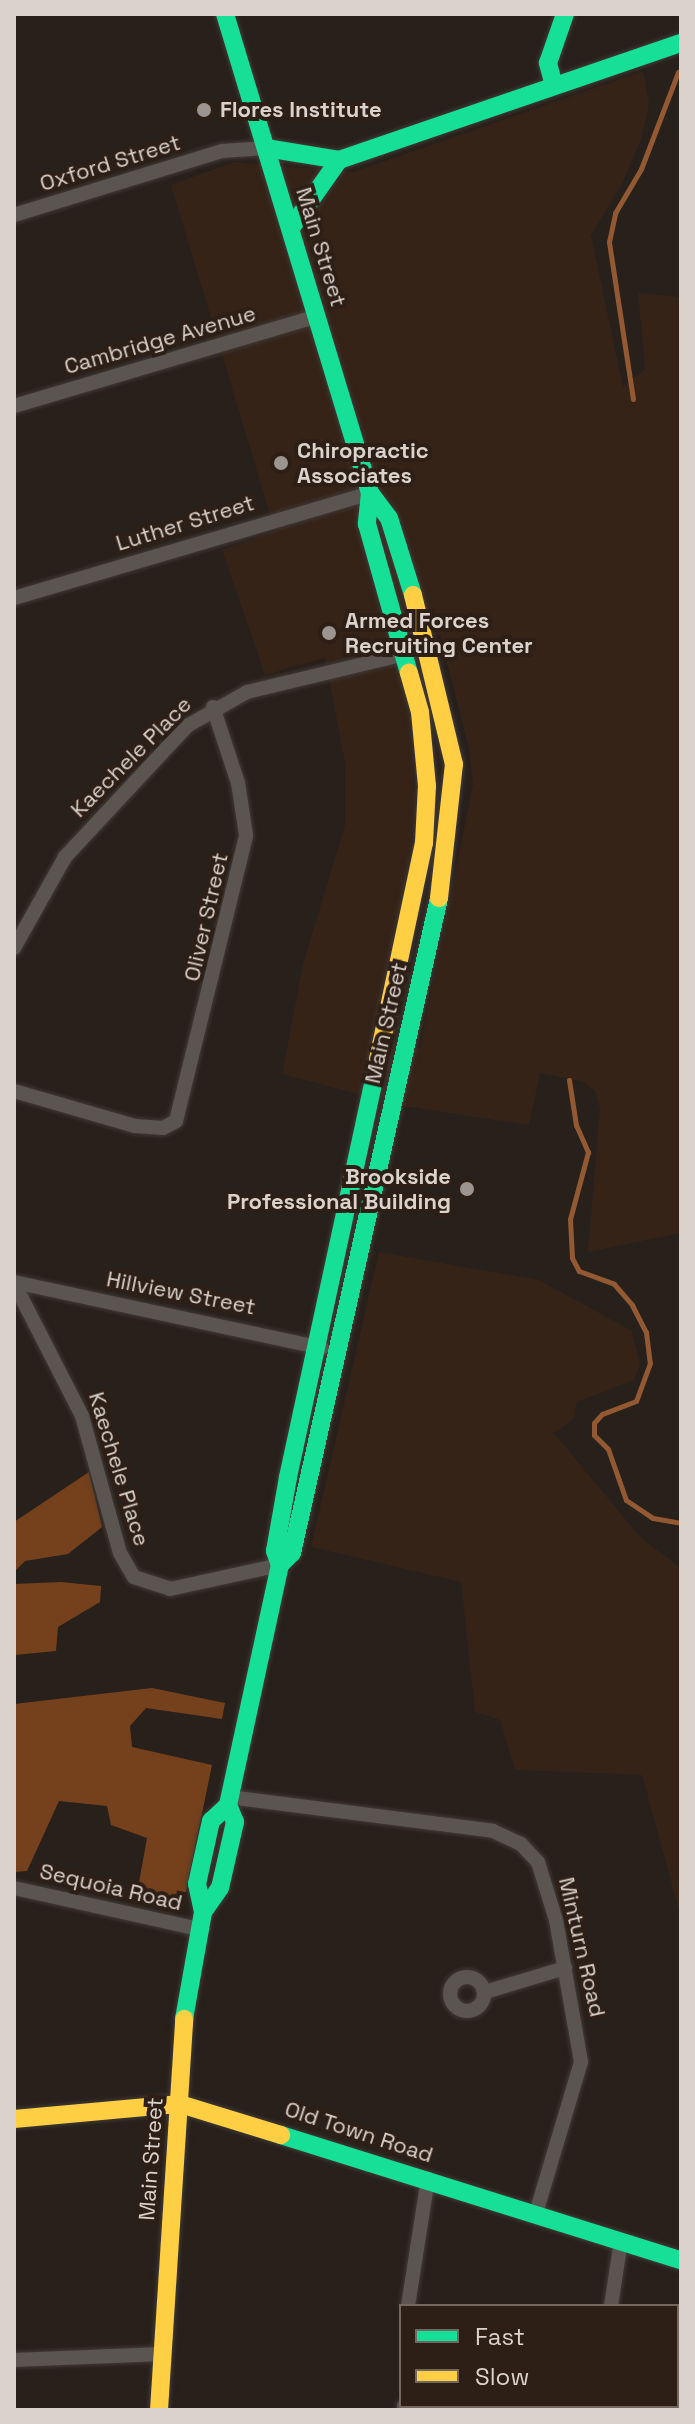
<!DOCTYPE html>
<html>
<head>
<meta charset="utf-8">
<style>
  body { margin:0 }
  #map { position:relative; width:695px; height:2424px; overflow:hidden; background:#28201b; font-family:"Space Grotesk",sans-serif }
  div>[style] { position:absolute }
  [style*='--x'] { left:calc(var(--x)*1px); top:calc(var(--y)*1px); width:calc(var(--w)*1px); rotate:calc(var(--a)*1deg) }
  .built>* { inset:0; background:#352318 }
  .forest>* { inset:0; background:#75411c }
  .stream>* { height:5px; margin:-2.5px; padding:0 2.5px; transform-origin:2.5px; border-radius:2.5px; background:#925933 }
  .roads { filter:drop-shadow(0 0 2px #413a36) drop-shadow(0 0 2px #413a36) }
  .street>* { height:14px; margin:-7px; padding:0 7px; transform-origin:7px; border-radius:7px; background:#5b5551 }
  .street>.ring { margin:-7px; padding:0; box-sizing:content-box; background:none; border:14px solid #5b5551; border-radius:50% }
  .fast>* { height:18px; margin:-9px; padding:0 9px; transform-origin:9px; border-radius:9px; background:#16e098 }
  .slow>* { height:18px; margin:-9px; padding:0 9px; transform-origin:9px; border-radius:9px; background:#ffcf43 }
  .dots>* { width:22px; height:22px; translate:-50% -50%; box-sizing:border-box; border:4px solid #2d1f16; border-radius:50% }
  span { translate:-50% -50%; white-space:nowrap; text-align:center; line-height:1.15; -webkit-text-stroke:8px #2d1f16; paint-order:stroke }
  .poi-label { font-size:22px; color:#dbd2cc; font-weight:700 }
  .left { translate:0 -50%; text-align:left }
  .right { translate:-100% -50%; text-align:right }
  .street-label { font-size:22px; color:#dbd2cc }
  .frame { position:absolute; inset:0; border:16px solid #dbd2cc; pointer-events:none }
  .legend { position:absolute; left:399px; top:2304px; width:280px; height:104px; box-sizing:border-box; background:#2d1f16; border:2px solid #73675f; margin:0; padding:10px 14px; list-style:none; font-size:24px; color:#dbd2cc }
  .legend li { display:flex; align-items:center; gap:16px; height:40px }
  .legend b { width:40px; border:2px solid #73675f }
</style>
</head>
<body>
<div id="map">
  <div class="built">
    <i style="clip-path:polygon(evenodd,643px 71px,649px 103px,642px 137px,621px 186px,591px 235px,623px 387px,645px 369px,638px 293px,681px 297px,681px 1233px,588px 1252px,600px 1109px,595px 1091px,584px 1082px,540px 1073px,529px 1125px,403px 1106px,282px 1074px,303px 964px,345px 825px,345px 763px,325px 658px,265px 675px,222px 550px,275px 531px,171px 185px,234px 162px,353px 172px,643px 71px,389px 633px,440px 635px,469px 749px,473px 784px,420px 1048px,372px 1035px,409px 863px,415px 803px,408px 702px,389px 633px)"></i>
    <i style="clip-path:polygon(379px 1252px,539px 1280px,632px 1331px,640px 1365px,634px 1380px,577px 1402px,574px 1419px,554px 1433px,641px 1538px,681px 1568px,681px 1918px,642px 1775px,515px 1770px,500px 1720px,475px 1712px,461px 1582px,311px 1547px)"></i>
  </div>
  <div class="forest">
    <i style="clip-path:polygon(89px 1472px,102px 1527px,68px 1554px,25px 1561px,14px 1572px,14px 1522px)"></i>
    <i style="clip-path:polygon(61px 1582px,101px 1586px,100px 1602px,58px 1627px,56px 1651px,14px 1655px,14px 1584px)"></i>
    <i style="clip-path:polygon(152px 1688px,225px 1703px,222px 1719px,146px 1708px,130px 1726px,132px 1747px,212px 1765px,185px 1896px,178px 1910px,136px 1899px,147px 1838px,111px 1825px,107px 1806px,59px 1801px,27px 1871px,14px 1872px,14px 1704px)"></i>
  </div>
  <div class="stream">
    <i style="--x:633;--y:399;--w:159;--a:-98.7"></i>
    <i style="--x:609;--y:242;--w:30;--a:-78"></i>
    <i style="--x:615;--y:213;--w:51;--a:-59.4"></i>
    <i style="--x:641;--y:169;--w:104;--a:-69.1"></i>
    <i style="--x:569;--y:1080;--w:46;--a:81.2"></i>
    <i style="--x:576;--y:1125;--w:30;--a:66"></i>
    <i style="--x:588;--y:1152;--w:69;--a:105"></i>
    <i style="--x:570;--y:1219;--w:39;--a:87"></i>
    <i style="--x:572;--y:1258;--w:15;--a:62"></i>
    <i style="--x:579;--y:1271;--w:37;--a:20"></i>
    <i style="--x:614;--y:1284;--w:28;--a:49"></i>
    <i style="--x:632;--y:1305;--w:30;--a:63"></i>
    <i style="--x:646;--y:1332;--w:31;--a:83"></i>
    <i style="--x:650;--y:1363;--w:40;--a:110.2"></i>
    <i style="--x:636;--y:1401;--w:36;--a:159"></i>
    <i style="--x:602;--y:1414;--w:12;--a:132"></i>
    <i style="--x:594;--y:1423;--w:12;--a:90"></i>
    <i style="--x:594;--y:1435;--w:20;--a:45"></i>
    <i style="--x:608;--y:1449;--w:54;--a:70.6"></i>
    <i style="--x:626;--y:1500;--w:32;--a:34"></i>
    <i style="--x:653;--y:1518;--w:28;--a:10"></i>
  </div>
  <div class="roads">
    <div class="street">
      <i style="--x:14;--y:215;--w:218;--a:-17.1"></i>
      <i style="--x:222;--y:151;--w:44;--a:-3.9"></i>
      <i style="--x:14;--y:406;--w:317;--a:-16.5"></i>
      <i style="--x:14;--y:598;--w:371;--a:-16.4"></i>
      <i style="--x:14;--y:948;--w:104;--a:-60.7"></i>
      <i style="--x:65;--y:857;--w:179;--a:-47"></i>
      <i style="--x:187;--y:726;--w:69;--a:-29.5"></i>
      <i style="--x:247;--y:692;--w:167;--a:-13.5"></i>
      <i style="--x:14;--y:1091;--w:126;--a:16.1"></i>
      <i style="--x:135;--y:1126;--w:28;--a:4"></i>
      <i style="--x:163;--y:1128;--w:15;--a:-28"></i>
      <i style="--x:176;--y:1121;--w:294;--a:-76.2"></i>
      <i style="--x:246;--y:835;--w:53;--a:-98.7"></i>
      <i style="--x:238;--y:783;--w:80;--a:-108.2"></i>
      <i style="--x:14;--y:1282;--w:315;--a:12.1"></i>
      <i style="--x:14;--y:1283;--w:149;--a:62.9"></i>
      <i style="--x:82;--y:1416;--w:142;--a:74.5"></i>
      <i style="--x:120;--y:1553;--w:28;--a:60"></i>
      <i style="--x:134;--y:1577;--w:38;--a:18"></i>
      <i style="--x:170;--y:1589;--w:113;--a:-12.3"></i>
      <i style="--x:229;--y:1797;--w:266;--a:7.3"></i>
      <i style="--x:493;--y:1831;--w:31;--a:25"></i>
      <i style="--x:521;--y:1844;--w:25;--a:47"></i>
      <i style="--x:538;--y:1862;--w:61;--a:72.8"></i>
      <i style="--x:556;--y:1920;--w:144;--a:80"></i>
      <i style="--x:581;--y:2062;--w:158;--a:106.6"></i>
      <i style="--x:14;--y:1888;--w:189;--a:12.5"></i>
      <i class="ring" style="left:450px;top:1977px;width:20px;height:20px"></i>
      <i style="--x:485;--y:1992;--w:84;--a:-16.7"></i>
      <i style="--x:408;--y:2306;--w:129;--a:-81.1"></i>
      <i style="--x:611;--y:2306;--w:66;--a:-81.3"></i>
      <i style="--x:14;--y:2360;--w:148;--a:-2.3"></i>
      <i style="--x:404;--y:2406;--w:4;--a:90"></i>
      <i style="--x:632;--y:2406;--w:4;--a:63"></i>
    </div>
    <div class="fast">
      <i style="--x:225;--y:14;--w:500;--a:73.16"></i>
      <i style="--x:370;--y:493;--w:31;--a:53"></i>
      <i style="--x:389;--y:518;--w:81;--a:72.7"></i>
      <i style="--x:553;--y:82;--w:20;--a:-105"></i>
      <i style="--x:548;--y:63;--w:52;--a:-70.9"></i>
      <i style="--x:266;--y:148;--w:74;--a:9.3"></i>
      <i style="--x:291;--y:228;--w:83;--a:-54.8"></i>
      <i style="--x:339;--y:160;--w:361;--a:-18.9"></i>
      <i style="--x:370;--y:493;--w:31;--a:96"></i>
      <i style="--x:367;--y:524;--w:155;--a:74.3"></i>
      <i style="--x:280;--y:1565;--w:17;--a:-45"></i>
      <i style="--x:292;--y:1553;--w:671;--a:-77.35"></i>
      <i style="--x:203;--y:1912;--w:29;--a:-102"></i>
      <i style="--x:197;--y:1884;--w:65;--a:-77.5"></i>
      <i style="--x:211;--y:1821;--w:23;--a:-43"></i>
      <i style="--x:228;--y:1805;--w:246;--a:-77.8"></i>
      <i style="--x:280;--y:1565;--w:15;--a:-110"></i>
      <i style="--x:275;--y:1551;--w:75;--a:-80"></i>
      <i style="--x:288;--y:1477;--w:428;--a:-77.8"></i>
      <i style="--x:184;--y:2019;--w:109;--a:-79.9"></i>
      <i style="--x:203;--y:1912;--w:29;--a:-55"></i>
      <i style="--x:220;--y:1888;--w:68;--a:-77.2"></i>
      <i style="--x:235;--y:1822;--w:18;--a:-112"></i>
      <i style="--x:281;--y:2135;--w:419;--a:17.4"></i>
    </div>
    <div class="slow">
      <i style="--x:413;--y:595;--w:174;--a:76.4"></i>
      <i style="--x:454;--y:764;--w:135;--a:96.4"></i>
      <i style="--x:378;--y:1059;--w:221;--a:-78"></i>
      <i style="--x:424;--y:843;--w:57;--a:-87"></i>
      <i style="--x:427;--y:786;--w:74;--a:-95.4"></i>
      <i style="--x:420;--y:712;--w:41;--a:-105.8"></i>
      <i style="--x:14;--y:2119;--w:167;--a:-5.2"></i>
      <i style="--x:180;--y:2104;--w:106;--a:17.1"></i>
      <i style="--x:159;--y:2410;--w:392;--a:-86.3"></i>
    </div>
  </div>
  <div class="dots">
    <i style="left:204px;top:110px;background:#9c948e"></i>
    <i style="left:281px;top:463px;background:#9c948e"></i>
    <i style="left:329px;top:633px;background:#9c948e"></i>
    <i style="left:467px;top:1189px;background:#9c948e"></i>
  </div>
  <div class="poi-label">
    <span class="left" style="left:220px;top:110px">Flores Institute</span>
    <span class="left" style="left:297px;top:463px">Chiropractic<br>Associates</span>
    <span class="left" style="left:345px;top:633px">Armed Forces<br>Recruiting Center</span>
    <span class="right" style="left:451px;top:1189px">Brookside<br>Professional Building</span>
  </div>
  <div class="street-label">
    <span style="left:110px;top:163px;rotate:-17deg">Oxford Street</span>
    <span style="left:321px;top:247px;rotate:73deg">Main Street</span>
    <span style="left:160px;top:340px;rotate:-16deg">Cambridge Avenue</span>
    <span style="left:185px;top:523px;rotate:-17deg">Luther Street</span>
    <span style="left:131px;top:757px;rotate:-45deg">Kaechele Place</span>
    <span style="left:206px;top:917px;rotate:-77deg">Oliver Street</span>
    <span style="left:386px;top:1023px;rotate:-77deg">Main Street</span>
    <span style="left:181px;top:1293px;rotate:11deg">Hillview Street</span>
    <span style="left:119px;top:1469px;rotate:73deg">Kaechele Place</span>
    <span style="left:111px;top:1887px;rotate:13deg">Sequoia Road</span>
    <span style="left:582px;top:1947px;rotate:77deg">Minturn Road</span>
    <span style="left:359px;top:2132px;rotate:18deg">Old Town Road</span>
    <span style="left:151px;top:2159px;rotate:-86deg">Main Street</span>
  </div>
  <div class="frame"></div>
  <ul class="legend">
  <li><b style="height:10px;background:#16e098"></b>Fast</li>
  <li><b style="height:10px;background:#ffcf43"></b>Slow</li>
  </ul>
</div>
</body>
</html>
